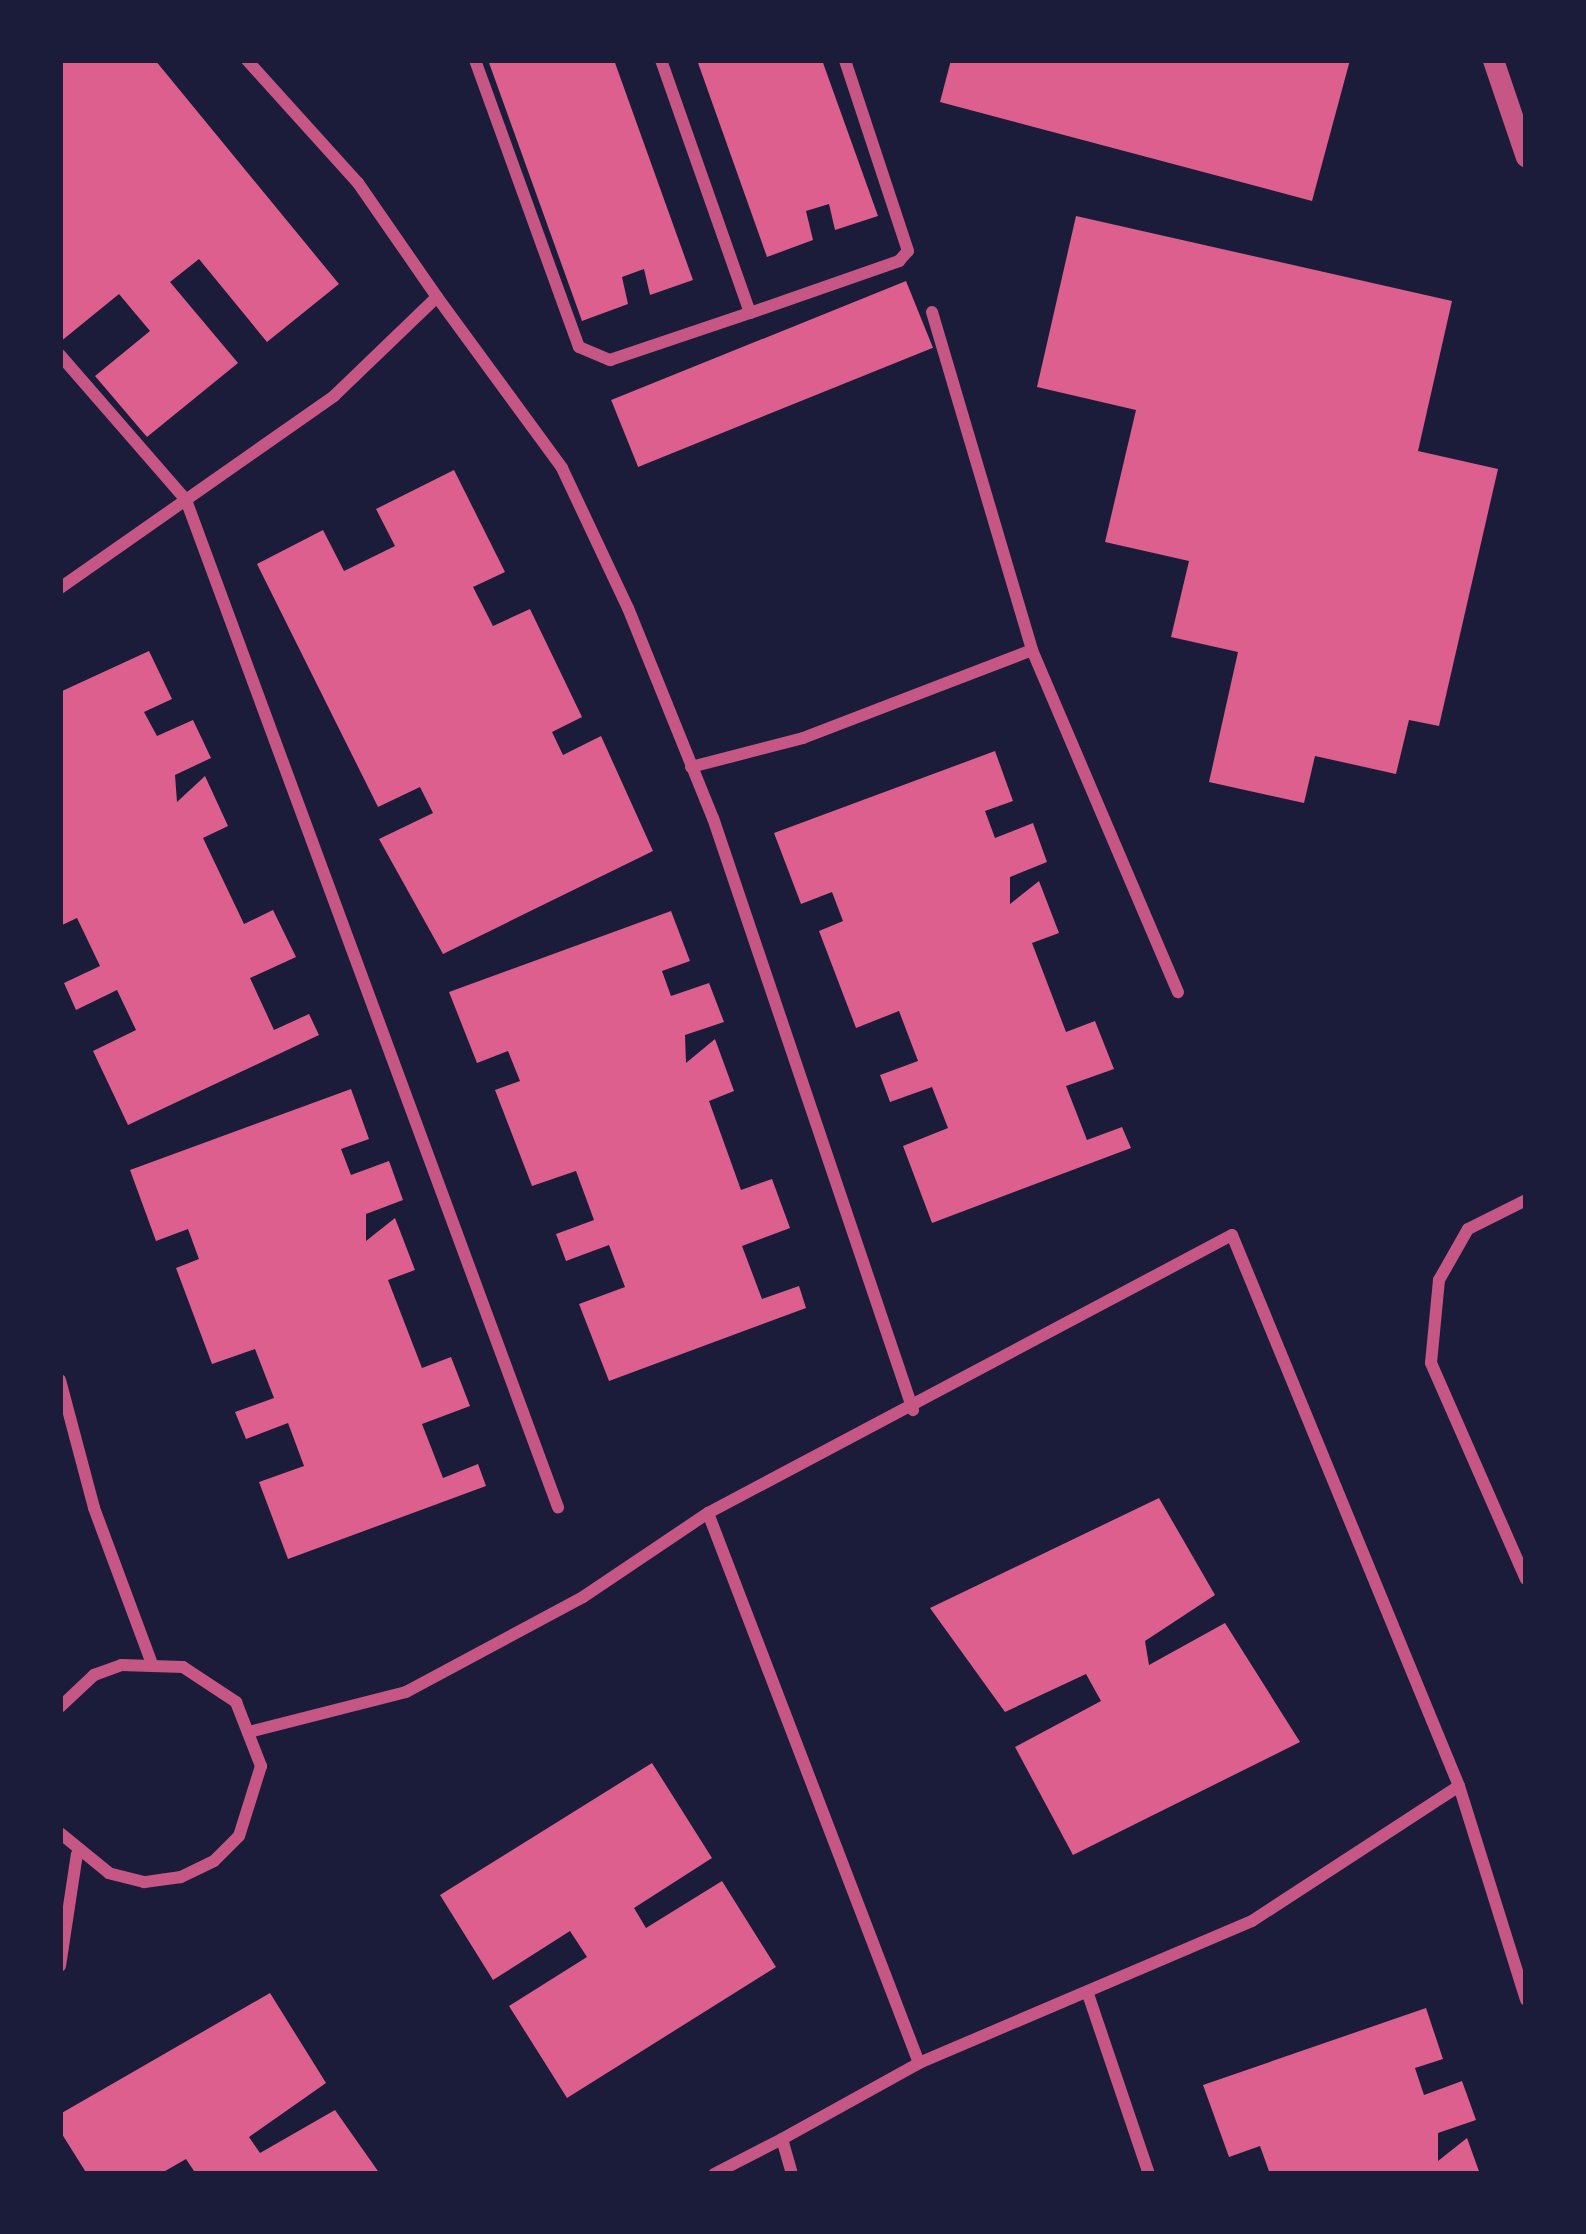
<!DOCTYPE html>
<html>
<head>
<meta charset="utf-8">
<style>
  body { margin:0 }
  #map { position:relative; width:1586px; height:2234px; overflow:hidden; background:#1b1b3a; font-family:Karla,sans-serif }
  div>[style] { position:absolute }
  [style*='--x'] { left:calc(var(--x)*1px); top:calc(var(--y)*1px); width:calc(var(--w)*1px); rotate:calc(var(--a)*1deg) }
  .building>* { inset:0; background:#dd5f8e; transform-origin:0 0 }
  .minor>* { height:12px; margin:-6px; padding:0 6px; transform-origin:6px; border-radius:6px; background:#c65784 }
  .tertiary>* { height:21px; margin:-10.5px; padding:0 10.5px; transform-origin:10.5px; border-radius:10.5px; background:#c65784 }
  span { translate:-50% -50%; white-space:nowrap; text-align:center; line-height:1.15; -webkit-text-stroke:9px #1b1b3a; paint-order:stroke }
  .frame { position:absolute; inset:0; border:63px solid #1b1b3a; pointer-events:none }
</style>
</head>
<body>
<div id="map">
  <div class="building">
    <i style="clip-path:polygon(60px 60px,155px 60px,339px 284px,267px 342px,199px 259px,170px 282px,238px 363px,147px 437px,95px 376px,150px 331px,119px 294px,60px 342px)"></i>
    <i style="clip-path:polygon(488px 60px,614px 60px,693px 280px,650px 295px,644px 269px,622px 277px,628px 304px,582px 321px)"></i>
    <i style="clip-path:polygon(697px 60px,822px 60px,878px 216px,835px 230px,829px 204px,806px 211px,813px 240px,767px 257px)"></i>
    <i style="clip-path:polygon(951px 60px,1350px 60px,1312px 201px,940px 102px)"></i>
    <i style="clip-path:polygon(1076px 216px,1452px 301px,1418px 451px,1498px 469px,1439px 726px,1409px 720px,1396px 774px,1315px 756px,1304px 803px,1209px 782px,1238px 652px,1171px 637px,1189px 561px,1105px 542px,1136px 410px,1037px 387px)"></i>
    <i style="left:906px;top:281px;width:72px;height:318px;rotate:68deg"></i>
    <i style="clip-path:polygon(454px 470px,505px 572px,473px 587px,493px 626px,530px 609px,582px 717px,552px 732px,563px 755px,601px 736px,653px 851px,443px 954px,379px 839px,433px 813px,420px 787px,378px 807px,257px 564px,323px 530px,344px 571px,395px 546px,376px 509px)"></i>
    <i style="clip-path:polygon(149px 651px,172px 699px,144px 712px,157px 736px,193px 720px,211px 758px,175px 775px,177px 802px,205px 776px,228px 826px,203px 838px,244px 924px,273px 910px,296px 957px,250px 978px,274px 1030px,309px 1014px,319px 1035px,128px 1125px,93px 1051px,136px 1030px,117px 990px,76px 1010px,64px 983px,100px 966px,77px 918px,60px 926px,60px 692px)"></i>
    <i style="clip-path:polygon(995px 751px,1013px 801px,985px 811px,995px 838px,1033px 823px,1047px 862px,1010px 877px,1010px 904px,1039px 881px,1059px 933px,1032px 943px,1066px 1032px,1095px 1021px,1114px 1069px,1066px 1086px,1087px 1140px,1122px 1127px,1131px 1148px,932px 1223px,903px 1146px,948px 1128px,932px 1087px,890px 1102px,880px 1075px,918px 1061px,899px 1011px,856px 1028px,819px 931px,843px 921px,832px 892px,801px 904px,774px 833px)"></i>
    <i style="clip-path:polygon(671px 911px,690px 961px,662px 971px,671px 996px,709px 983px,724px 1022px,685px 1035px,686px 1063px,715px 1039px,734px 1091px,709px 1101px,741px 1190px,772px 1179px,790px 1228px,742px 1246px,762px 1299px,799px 1286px,806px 1308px,609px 1381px,579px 1304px,625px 1287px,609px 1245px,566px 1261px,556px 1234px,594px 1220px,576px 1171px,532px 1186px,495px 1090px,520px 1081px,508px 1051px,477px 1063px,449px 992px)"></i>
    <i style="clip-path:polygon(351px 1089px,369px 1139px,341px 1149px,351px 1175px,389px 1161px,403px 1200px,366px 1214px,366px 1241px,395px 1218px,415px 1270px,388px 1280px,422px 1368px,451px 1357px,470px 1406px,422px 1424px,443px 1478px,478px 1464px,486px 1486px,288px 1559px,259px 1482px,304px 1466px,288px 1423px,246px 1439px,235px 1412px,274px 1398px,255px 1349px,212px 1364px,176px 1268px,199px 1259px,188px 1229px,156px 1241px,130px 1170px)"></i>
    <i style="clip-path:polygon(1159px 1498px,1215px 1595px,1145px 1641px,1149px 1665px,1225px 1623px,1300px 1742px,1073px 1855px,1015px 1747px,1101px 1701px,1086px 1674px,1005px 1712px,930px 1608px)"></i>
    <i style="clip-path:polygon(652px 1763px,712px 1858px,634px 1908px,646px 1928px,722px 1881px,776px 1967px,567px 2098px,509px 2006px,587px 1957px,570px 1931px,493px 1980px,440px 1895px)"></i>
    <i style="clip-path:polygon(270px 1993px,326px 2083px,249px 2137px,260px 2153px,335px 2110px,380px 2174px,196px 2174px,186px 2159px,160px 2174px,87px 2174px,60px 2131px,60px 2114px)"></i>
    <i style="clip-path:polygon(1426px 2008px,1443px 2059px,1415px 2068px,1424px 2095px,1462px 2081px,1476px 2120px,1438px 2133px,1438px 2161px,1467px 2138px,1480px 2174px,1270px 2174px,1260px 2146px,1229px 2157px,1203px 2085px)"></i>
  </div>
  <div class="minor">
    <i style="--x:475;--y:60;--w:305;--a:70.1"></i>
    <i style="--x:579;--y:347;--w:34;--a:23"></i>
    <i style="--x:610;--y:360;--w:148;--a:-18.6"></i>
    <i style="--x:661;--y:60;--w:268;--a:70.6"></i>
    <i style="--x:750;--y:313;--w:158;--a:-19.2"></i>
    <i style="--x:899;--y:261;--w:13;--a:-48"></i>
    <i style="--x:908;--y:251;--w:201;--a:-108.3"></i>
    <i style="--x:437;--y:297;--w:212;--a:53.8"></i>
    <i style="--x:562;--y:468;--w:155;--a:64.8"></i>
    <i style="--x:628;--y:608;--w:227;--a:68"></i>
    <i style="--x:713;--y:818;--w:625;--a:71.33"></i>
    <i style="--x:932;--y:312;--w:352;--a:73.5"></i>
    <i style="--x:1032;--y:650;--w:372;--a:66.9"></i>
    <i style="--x:60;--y:355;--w:192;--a:49"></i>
    <i style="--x:186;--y:500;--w:1074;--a:69.73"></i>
    <i style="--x:60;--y:588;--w:335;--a:-35"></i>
    <i style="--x:334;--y:396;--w:143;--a:-43.9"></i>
    <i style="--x:437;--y:297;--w:139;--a:-124.7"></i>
    <i style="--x:358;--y:183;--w:166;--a:-132.1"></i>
    <i style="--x:691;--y:767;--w:116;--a:-14.5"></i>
    <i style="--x:803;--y:738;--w:245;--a:-21"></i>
    <i style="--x:1526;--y:1200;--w:65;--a:153.4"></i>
    <i style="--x:1468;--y:1229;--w:59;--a:119.6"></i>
    <i style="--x:1439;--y:1280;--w:83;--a:95.5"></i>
    <i style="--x:1431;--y:1363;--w:236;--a:66.3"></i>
    <i style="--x:60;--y:1380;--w:132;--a:75.1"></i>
    <i style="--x:94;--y:1508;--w:163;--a:69.6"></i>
    <i style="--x:60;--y:1707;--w:47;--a:-43.3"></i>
    <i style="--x:94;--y:1675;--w:29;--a:-20"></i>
    <i style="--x:121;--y:1665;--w:62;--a:1.8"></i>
    <i style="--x:183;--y:1667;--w:64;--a:33.4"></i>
    <i style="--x:236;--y:1702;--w:69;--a:68.7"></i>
    <i style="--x:261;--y:1766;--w:73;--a:107.4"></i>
    <i style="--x:239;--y:1836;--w:35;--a:135"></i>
    <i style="--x:214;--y:1861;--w:37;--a:154"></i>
    <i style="--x:181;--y:1877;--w:37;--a:172"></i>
    <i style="--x:144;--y:1882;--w:36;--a:-166"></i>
    <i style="--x:109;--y:1873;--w:63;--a:-140.8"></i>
    <i style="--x:253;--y:1731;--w:158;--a:-14.3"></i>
    <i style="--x:406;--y:1692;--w:201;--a:-28.2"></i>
    <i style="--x:583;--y:1597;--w:151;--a:-33.9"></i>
    <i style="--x:60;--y:1966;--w:113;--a:-81.4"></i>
    <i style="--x:1088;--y:1994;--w:190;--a:71.3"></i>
    <i style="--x:919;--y:2063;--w:589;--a:-110.99"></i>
    <i style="--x:708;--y:1513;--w:593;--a:-27.95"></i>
    <i style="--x:1232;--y:1235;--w:596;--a:67.61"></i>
    <i style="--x:1459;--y:1786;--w:224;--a:72.6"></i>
    <i style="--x:782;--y:2139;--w:157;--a:-29"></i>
    <i style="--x:919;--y:2063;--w:362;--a:-23.1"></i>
    <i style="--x:1252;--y:1921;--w:247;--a:-33.1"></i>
    <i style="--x:714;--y:2174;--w:76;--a:-27.2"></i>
    <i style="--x:782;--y:2139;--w:36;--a:74"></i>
  </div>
  <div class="tertiary">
    <i style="--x:1493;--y:60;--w:102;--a:71.2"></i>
  </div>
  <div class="frame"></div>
</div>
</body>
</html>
